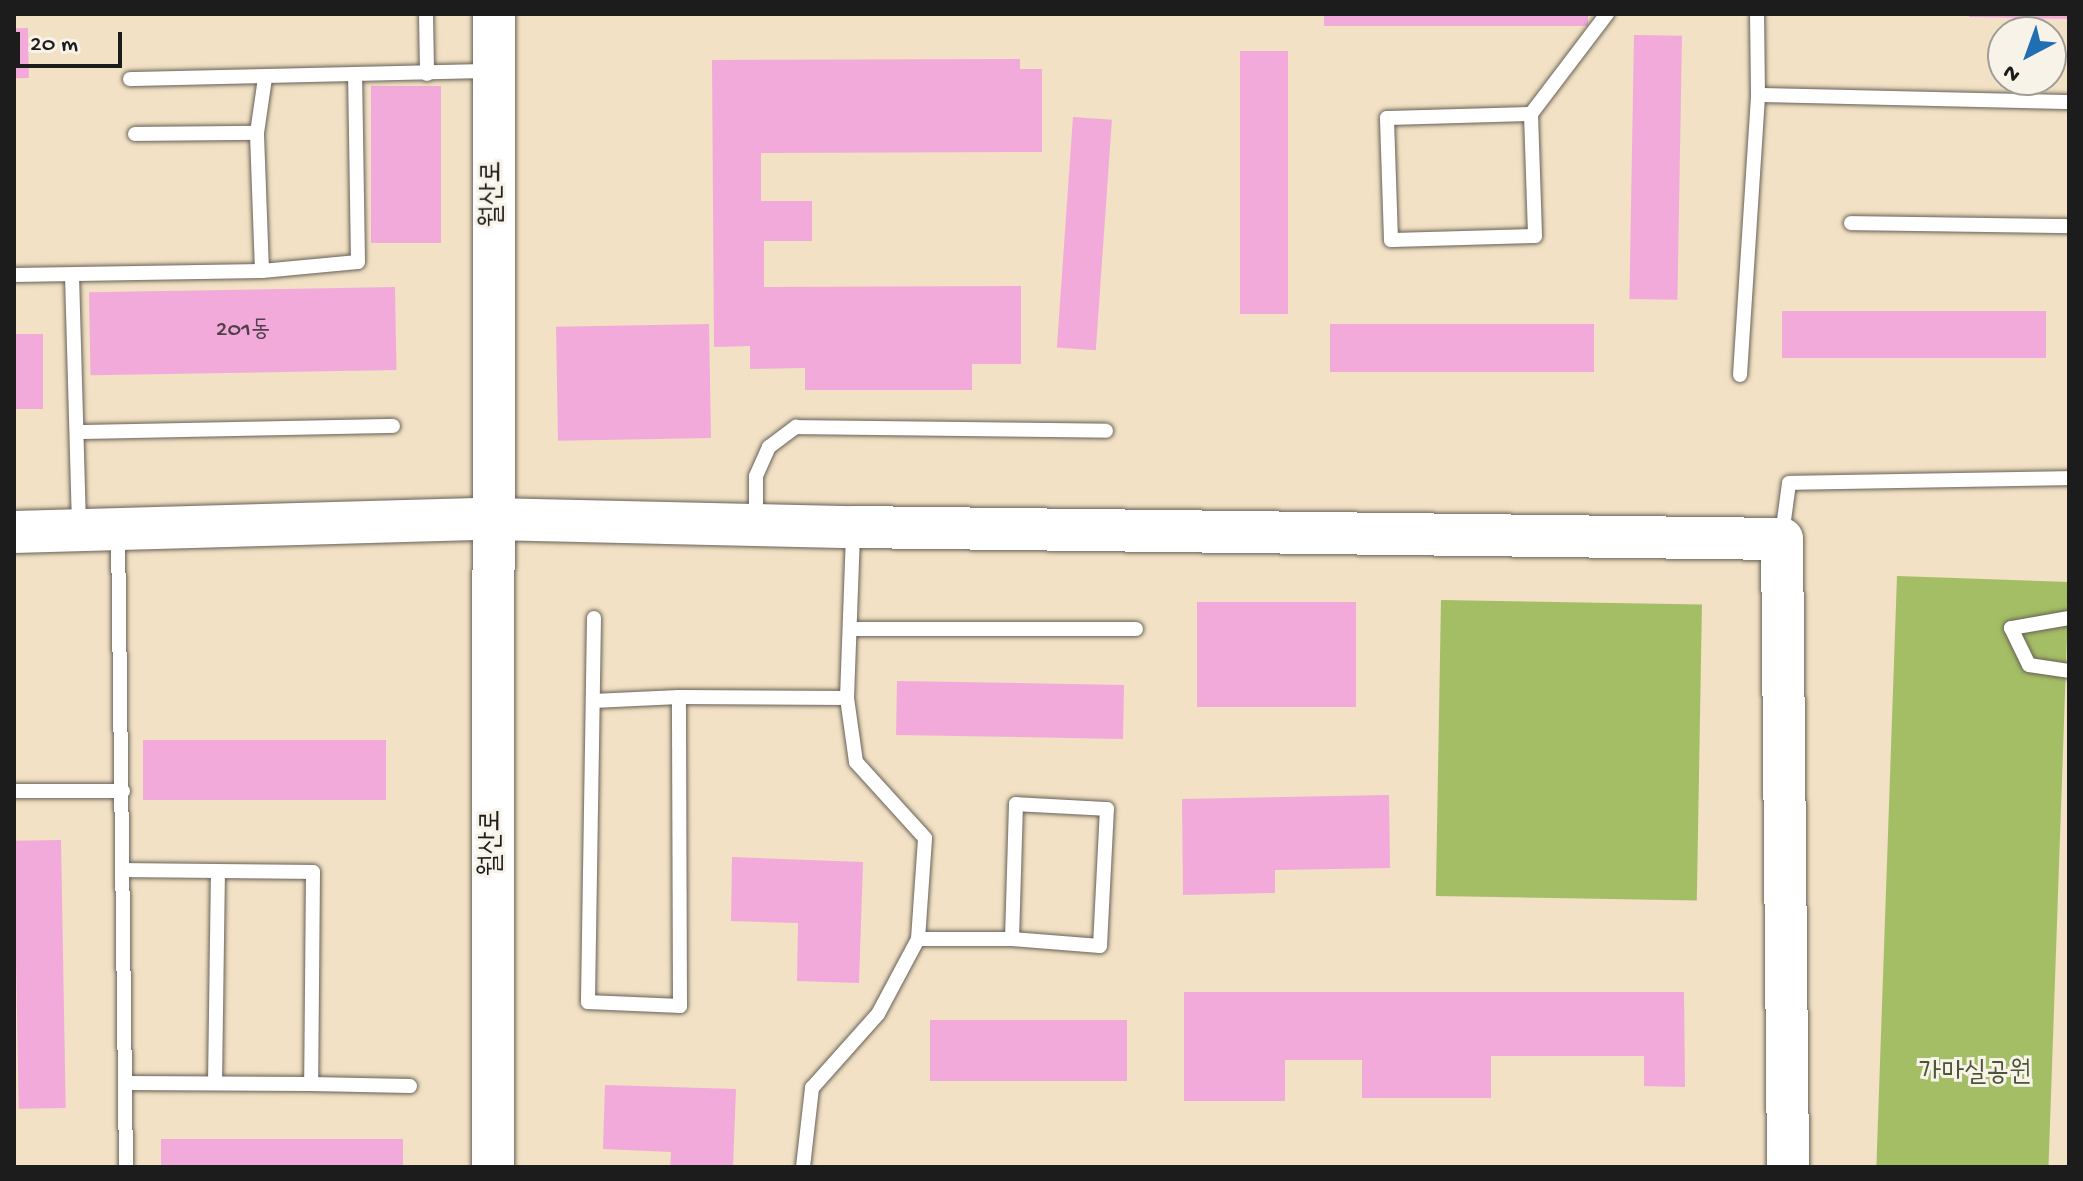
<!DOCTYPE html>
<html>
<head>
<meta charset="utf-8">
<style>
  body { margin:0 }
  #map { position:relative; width:2083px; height:1181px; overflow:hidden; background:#f2e1c4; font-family:"Gochi Hand","Poor Story",sans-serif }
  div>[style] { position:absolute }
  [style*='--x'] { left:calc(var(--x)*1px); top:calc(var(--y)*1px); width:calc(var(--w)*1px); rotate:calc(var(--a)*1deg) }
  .green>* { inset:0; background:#a4be65; transform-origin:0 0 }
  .building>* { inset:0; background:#f1aada; transform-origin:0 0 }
  .roads { filter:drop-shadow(0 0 2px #676157) drop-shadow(0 0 2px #676157) }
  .lane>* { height:14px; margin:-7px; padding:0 7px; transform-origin:7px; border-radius:7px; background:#fff }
  .secondary>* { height:42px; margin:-21px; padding:0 21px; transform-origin:21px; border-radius:21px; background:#fff }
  span { translate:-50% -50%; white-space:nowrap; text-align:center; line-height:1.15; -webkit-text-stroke:6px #f7f3e8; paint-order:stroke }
  .number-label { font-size:24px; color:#51404c }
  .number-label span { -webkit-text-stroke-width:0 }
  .street-label { font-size:28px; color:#1c1c1c }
  .park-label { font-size:28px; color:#4c5536 }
  .frame { position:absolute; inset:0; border:16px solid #1c1c1c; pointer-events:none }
  .north { position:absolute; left:1987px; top:16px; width:80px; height:80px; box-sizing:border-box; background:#f7f3e8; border:2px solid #9f9d96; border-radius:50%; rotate:221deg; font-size:22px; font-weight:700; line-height:32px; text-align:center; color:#1c1c1c }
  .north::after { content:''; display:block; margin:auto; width:28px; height:36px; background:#1f6fb2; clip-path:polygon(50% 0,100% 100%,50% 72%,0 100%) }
  .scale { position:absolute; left:16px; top:32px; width:106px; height:36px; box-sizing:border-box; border:4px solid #1c1c1c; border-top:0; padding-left:10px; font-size:24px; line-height:28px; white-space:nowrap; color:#1c1c1c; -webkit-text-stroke:6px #f7f3e8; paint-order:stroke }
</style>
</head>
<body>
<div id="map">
  <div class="green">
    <i style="left:1897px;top:576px;width:172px;height:591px;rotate:2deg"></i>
    <i style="left:1441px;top:600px;width:261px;height:296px;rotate:1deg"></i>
  </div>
  <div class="building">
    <i style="left:1324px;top:14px;width:264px;height:12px"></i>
    <i style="clip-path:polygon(1969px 14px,2069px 14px,2069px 19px,1969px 17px)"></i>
    <i style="left:28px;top:28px;width:50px;height:14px;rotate:89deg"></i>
    <i style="left:1634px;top:35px;width:48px;height:264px;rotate:1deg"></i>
    <i style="left:1240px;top:51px;width:48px;height:263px"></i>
    <i style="clip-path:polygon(1020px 59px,1020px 69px,1042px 69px,1042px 152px,761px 153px,761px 201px,812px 201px,812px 241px,764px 241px,764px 287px,1021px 286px,1021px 364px,972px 364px,972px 390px,805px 390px,805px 368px,750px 369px,750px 346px,714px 347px,712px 60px)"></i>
    <i style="left:441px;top:86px;width:157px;height:70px;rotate:90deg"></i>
    <i style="left:1073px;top:117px;width:39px;height:231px;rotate:4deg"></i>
    <i style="left:395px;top:287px;width:83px;height:306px;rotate:89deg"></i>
    <i style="left:1782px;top:311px;width:264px;height:47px"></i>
    <i style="left:709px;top:324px;width:114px;height:153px;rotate:89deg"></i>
    <i style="left:1330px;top:324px;width:264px;height:48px"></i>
    <i style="left:14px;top:334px;width:29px;height:75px"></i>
    <i style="left:1197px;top:602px;width:159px;height:105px"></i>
    <i style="left:897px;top:681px;width:227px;height:54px;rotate:1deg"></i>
    <i style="left:143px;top:740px;width:243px;height:60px"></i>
    <i style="clip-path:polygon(1389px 795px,1390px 868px,1275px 870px,1275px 893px,1183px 895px,1182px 799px)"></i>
    <i style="left:61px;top:840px;width:268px;height:47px;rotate:89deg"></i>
    <i style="clip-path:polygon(732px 857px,863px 862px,859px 983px,797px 981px,798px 923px,731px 921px)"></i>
    <i style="clip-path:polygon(1184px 992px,1684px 992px,1685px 1087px,1644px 1086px,1644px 1056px,1491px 1056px,1491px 1098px,1362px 1098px,1362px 1060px,1285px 1060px,1285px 1101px,1184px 1101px)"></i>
    <i style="left:930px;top:1020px;width:197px;height:61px"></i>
    <i style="clip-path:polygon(605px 1085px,736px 1089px,733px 1167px,670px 1167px,671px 1152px,603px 1149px)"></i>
    <i style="left:403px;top:1139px;width:28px;height:242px;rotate:90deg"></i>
  </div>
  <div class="roads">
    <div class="lane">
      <i style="--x:426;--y:14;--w:60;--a:89"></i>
      <i style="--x:130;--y:79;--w:359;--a:-1.3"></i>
      <i style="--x:1758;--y:95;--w:311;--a:1.3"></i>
      <i style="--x:1531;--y:114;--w:122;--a:88.1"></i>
      <i style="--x:1535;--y:236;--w:144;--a:178.4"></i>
      <i style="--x:1391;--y:240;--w:122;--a:-91.9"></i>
      <i style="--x:1387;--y:118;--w:144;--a:-1.6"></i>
      <i style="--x:1531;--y:114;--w:126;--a:-52.8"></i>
      <i style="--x:135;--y:134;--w:122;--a:-0.5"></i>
      <i style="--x:1851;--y:223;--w:218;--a:0.8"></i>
      <i style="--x:262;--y:271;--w:138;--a:-92.1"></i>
      <i style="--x:257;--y:133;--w:56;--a:-81.7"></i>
      <i style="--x:14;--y:275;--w:248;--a:-0.9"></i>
      <i style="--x:262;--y:271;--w:96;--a:-5.4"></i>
      <i style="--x:358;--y:262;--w:186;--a:-90.9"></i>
      <i style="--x:72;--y:275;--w:253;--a:88.4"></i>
      <i style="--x:1740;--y:375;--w:281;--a:-86.3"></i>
      <i style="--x:1758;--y:95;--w:81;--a:-90.7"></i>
      <i style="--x:77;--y:432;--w:316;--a:-1.1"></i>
      <i style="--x:756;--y:520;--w:44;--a:-90"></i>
      <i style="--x:756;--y:476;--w:32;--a:-66"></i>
      <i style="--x:769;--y:447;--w:34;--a:-37"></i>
      <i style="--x:796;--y:427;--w:310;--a:0.7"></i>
      <i style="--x:118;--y:532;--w:635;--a:89.28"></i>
      <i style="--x:1782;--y:535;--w:52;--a:-82.3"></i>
      <i style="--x:1789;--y:483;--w:280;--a:-1"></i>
      <i style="--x:594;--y:618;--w:384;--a:90.9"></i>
      <i style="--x:588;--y:1002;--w:92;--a:2.5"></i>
      <i style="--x:680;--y:1006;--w:309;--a:-90.2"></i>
      <i style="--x:2069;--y:618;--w:59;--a:170.2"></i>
      <i style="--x:2011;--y:628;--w:41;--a:64.1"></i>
      <i style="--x:2029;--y:665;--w:40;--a:8.5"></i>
      <i style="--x:852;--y:629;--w:284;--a:0"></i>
      <i style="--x:593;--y:701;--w:86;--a:-2.7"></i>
      <i style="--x:679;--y:697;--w:168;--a:0.3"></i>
      <i style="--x:14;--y:791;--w:109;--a:0"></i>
      <i style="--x:124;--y:870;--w:189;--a:0.6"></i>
      <i style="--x:313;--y:872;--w:212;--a:90.5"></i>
      <i style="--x:311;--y:1084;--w:186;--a:-179.7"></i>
      <i style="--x:918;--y:939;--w:94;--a:0"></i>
      <i style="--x:1012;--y:939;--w:88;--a:4.5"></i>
      <i style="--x:1100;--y:946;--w:137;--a:-87.1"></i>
      <i style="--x:1107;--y:809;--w:91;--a:-176.9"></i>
      <i style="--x:1016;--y:804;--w:135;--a:91.7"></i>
      <i style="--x:215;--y:1083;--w:212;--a:-89.2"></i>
      <i style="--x:311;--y:1084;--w:99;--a:1.2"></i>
      <i style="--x:803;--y:1167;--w:80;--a:-83.5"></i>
      <i style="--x:812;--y:1088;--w:99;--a:-48.3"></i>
      <i style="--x:878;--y:1014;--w:85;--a:-61.9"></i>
      <i style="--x:918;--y:939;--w:101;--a:-86"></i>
      <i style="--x:925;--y:838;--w:103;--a:-132.2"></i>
      <i style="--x:856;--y:762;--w:65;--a:-98"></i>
      <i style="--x:847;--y:698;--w:166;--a:-87.9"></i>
    </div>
    <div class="secondary">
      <i style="--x:14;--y:532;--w:480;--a:-1.6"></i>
      <i style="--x:494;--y:519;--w:359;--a:1.3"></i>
      <i style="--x:853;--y:527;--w:929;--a:0.74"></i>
      <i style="--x:1782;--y:539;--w:628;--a:89.45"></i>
      <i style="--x:493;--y:1167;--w:1153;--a:-89.95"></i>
    </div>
  </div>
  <div class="number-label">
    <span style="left:243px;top:331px">201동</span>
  </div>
  <div class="street-label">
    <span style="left:494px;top:194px;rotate:-90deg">월산로</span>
    <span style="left:493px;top:843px;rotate:-90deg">월산로</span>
  </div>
  <div class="park-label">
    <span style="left:1975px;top:1074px">가마실공원</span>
  </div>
  <div class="frame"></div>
  <div class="north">N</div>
  <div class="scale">20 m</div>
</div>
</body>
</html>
